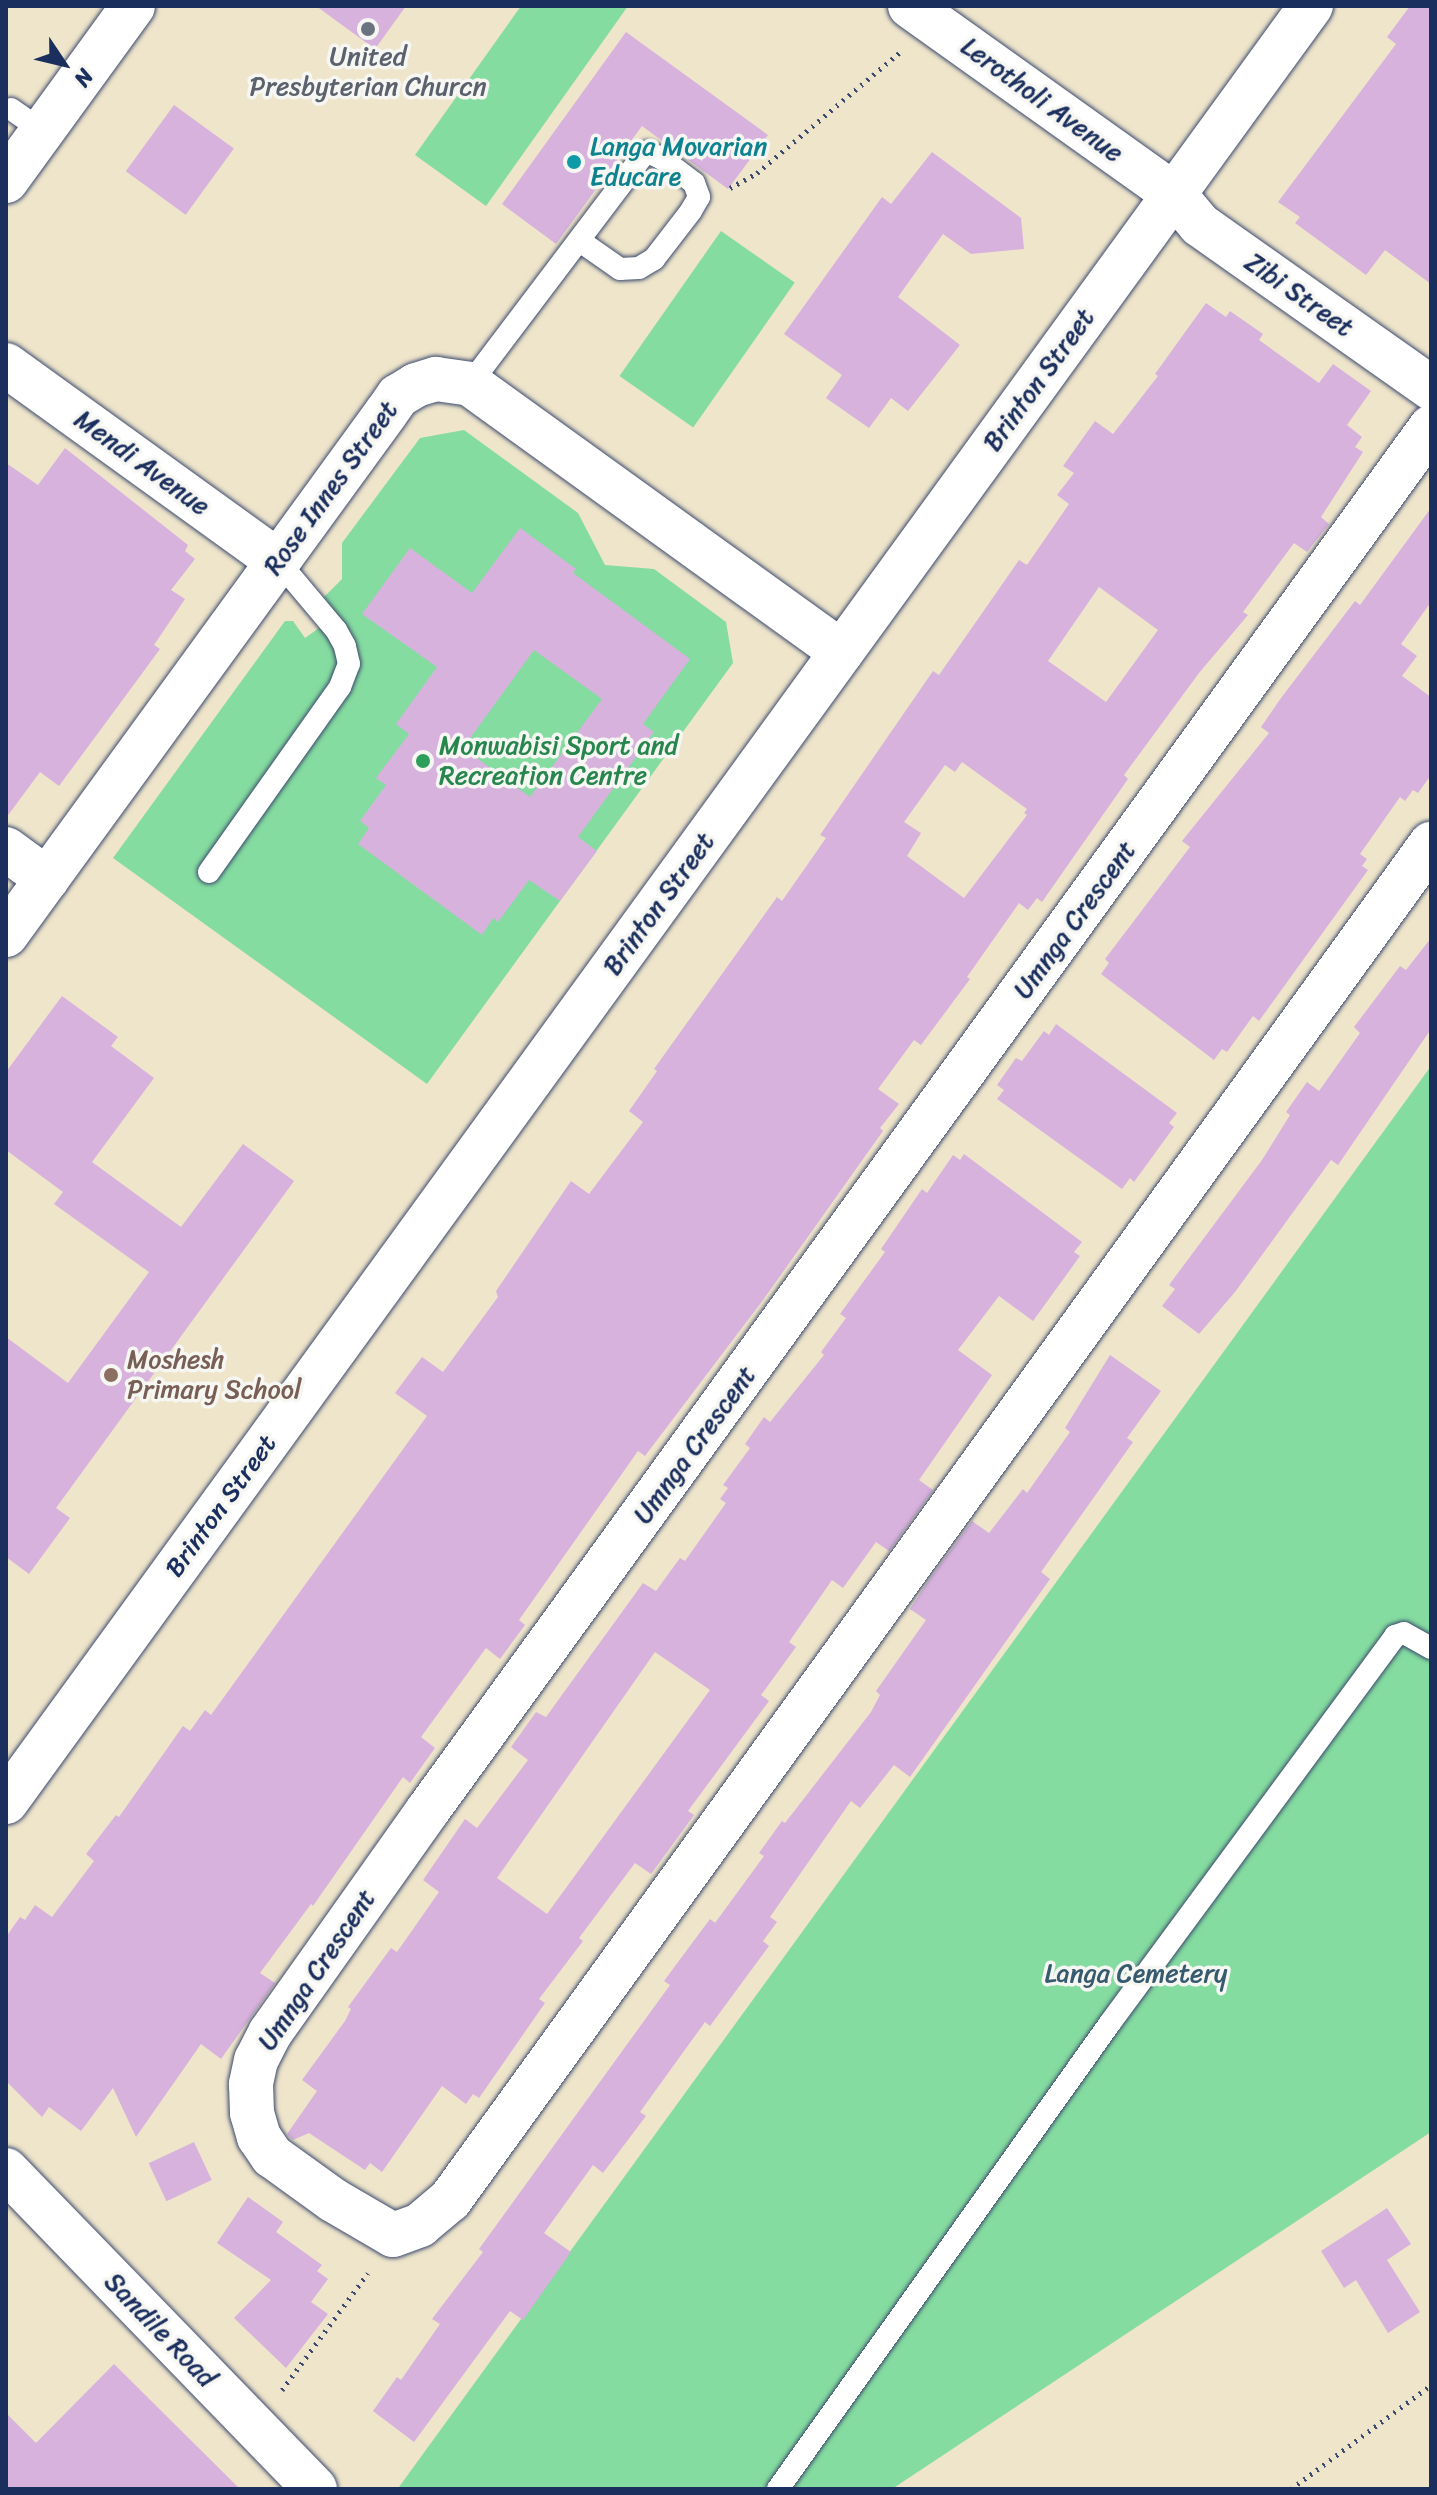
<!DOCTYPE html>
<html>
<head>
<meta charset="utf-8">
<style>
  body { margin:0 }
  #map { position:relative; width:1437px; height:2495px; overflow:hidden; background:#efe5cb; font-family:Sriracha,sans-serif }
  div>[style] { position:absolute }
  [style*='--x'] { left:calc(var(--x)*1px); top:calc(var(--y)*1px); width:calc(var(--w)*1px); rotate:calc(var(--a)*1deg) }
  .green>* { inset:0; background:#85dca0; transform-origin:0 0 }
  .building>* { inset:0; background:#d7b2dd; transform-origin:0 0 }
  .path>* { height:5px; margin-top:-2.5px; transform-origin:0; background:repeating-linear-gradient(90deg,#3b4a6e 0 2px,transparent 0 8px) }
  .roads { filter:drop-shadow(0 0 2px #3b4a6e) drop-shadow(0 0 2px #3b4a6e) }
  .service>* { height:22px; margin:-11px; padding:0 11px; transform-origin:11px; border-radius:11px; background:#fff }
  .minor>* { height:44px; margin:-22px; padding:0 22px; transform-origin:22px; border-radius:22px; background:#fff }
  .dots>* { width:22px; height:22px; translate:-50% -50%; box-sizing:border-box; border:4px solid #f6f6f2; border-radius:50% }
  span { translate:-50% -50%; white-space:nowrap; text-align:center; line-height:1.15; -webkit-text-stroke:7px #f6f6f2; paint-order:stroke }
  .worship-label { font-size:26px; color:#5b616d }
  .street-label { font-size:26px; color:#1b2f5e }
  .culture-label { font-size:26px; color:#0d838f }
  .left { translate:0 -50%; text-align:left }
  .leisure-label { font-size:26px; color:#27864d }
  .education-label { font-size:26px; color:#785e54 }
  .park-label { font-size:26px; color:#365a6e }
  .frame { position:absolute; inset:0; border:8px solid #1b2f5e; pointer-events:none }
  .north { position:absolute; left:24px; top:24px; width:80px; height:80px; -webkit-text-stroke:6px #f6f6f2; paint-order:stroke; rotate:125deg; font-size:22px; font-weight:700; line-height:32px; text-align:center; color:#1b2f5e }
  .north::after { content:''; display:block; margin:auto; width:28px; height:36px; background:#1b2f5e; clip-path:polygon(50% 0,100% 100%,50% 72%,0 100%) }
</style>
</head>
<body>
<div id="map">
  <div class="green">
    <i style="clip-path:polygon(521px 6px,628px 6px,486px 206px,415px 155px)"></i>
    <i style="left:721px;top:231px;width:90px;height:177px;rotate:35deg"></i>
    <i style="clip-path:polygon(464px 430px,578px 513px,605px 565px,654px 569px,726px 622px,733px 663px,427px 1084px,113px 858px,285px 621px,293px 621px,305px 638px,337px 615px,324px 597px,342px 579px,342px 543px,420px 438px)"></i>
    <i style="clip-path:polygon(1431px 1066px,1431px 2132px,892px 2489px,401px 2489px,399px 2487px)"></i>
  </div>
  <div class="building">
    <i style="clip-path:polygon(316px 6px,406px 6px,375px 49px)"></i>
    <i style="clip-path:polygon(1410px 6px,1431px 6px,1431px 284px,1385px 250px,1366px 275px,1295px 223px,1300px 217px,1278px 202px,1396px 44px,1387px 37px)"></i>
    <i style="clip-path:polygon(626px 32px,768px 135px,728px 189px,642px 126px,556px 244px,502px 204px)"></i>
    <i style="left:174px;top:105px;width:74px;height:82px;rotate:36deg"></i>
    <i style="clip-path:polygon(932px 152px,1021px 218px,1024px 249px,971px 254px,943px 234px,898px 297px,960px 345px,908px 411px,891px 398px,869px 428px,826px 398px,842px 375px,784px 334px,882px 197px,891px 204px)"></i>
    <i style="clip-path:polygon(evenodd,1206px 303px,1226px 317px,1230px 311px,1263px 334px,1259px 340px,1319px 383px,1333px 364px,1371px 391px,1347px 425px,1362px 437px,1355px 447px,1363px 452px,1321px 517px,1329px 524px,1307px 552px,1294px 543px,1243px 612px,1248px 615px,1199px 673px,1124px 775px,1128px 779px,1042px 902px,1037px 898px,1028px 910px,1019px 903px,967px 977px,970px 979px,921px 1045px,914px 1040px,878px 1089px,899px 1104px,880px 1128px,883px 1131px,763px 1300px,645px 1456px,638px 1451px,519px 1620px,525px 1625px,500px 1659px,486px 1648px,421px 1737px,435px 1748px,410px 1783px,403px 1777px,313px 1906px,311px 1904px,260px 1973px,275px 1983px,221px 2059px,201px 2044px,136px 2137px,113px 2088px,81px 2131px,49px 2107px,42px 2117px,6px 2081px,6px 1937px,20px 1917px,25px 1920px,35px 1905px,52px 1917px,94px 1861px,86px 1854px,116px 1815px,119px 1817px,183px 1726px,190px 1731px,205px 1710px,211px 1715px,427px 1416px,395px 1393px,422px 1357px,443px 1372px,498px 1297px,496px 1291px,571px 1181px,589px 1194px,643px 1122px,629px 1111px,657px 1071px,654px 1069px,777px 897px,782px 901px,826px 838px,820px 835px,933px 671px,939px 675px,1019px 560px,1027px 565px,1069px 504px,1057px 495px,1074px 473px,1063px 466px,1095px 421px,1113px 434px,1158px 376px,1155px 374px,1206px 303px,1099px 587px,1158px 630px,1106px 702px,1048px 661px,1099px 587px,1206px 303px,962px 762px,1027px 809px,1024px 813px,1027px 815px,964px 898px,907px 856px,921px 833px,904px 822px,945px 765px,955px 772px,962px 762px)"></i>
    <i style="clip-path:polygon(65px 448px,188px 545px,185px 551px,195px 559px,171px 590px,185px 599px,154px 645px,160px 649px,124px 698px,59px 786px,40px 772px,6px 818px,6px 463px,38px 485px)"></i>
    <i style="clip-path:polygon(1431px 508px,1431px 602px,1401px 644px,1417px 656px,1402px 676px,1431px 697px,1431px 775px,1418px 793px,1413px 790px,1405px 801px,1400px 797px,1360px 854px,1367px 859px,1362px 866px,1368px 870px,1259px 1021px,1253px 1016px,1227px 1052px,1222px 1049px,1214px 1060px,1101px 974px,1109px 963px,1105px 959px,1190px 847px,1182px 841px,1269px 733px,1261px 727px,1281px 698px,1355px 601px,1360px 605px)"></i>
    <i style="clip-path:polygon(evenodd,520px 528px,576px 569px,573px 573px,690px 659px,643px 724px,654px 732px,578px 837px,597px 851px,560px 901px,529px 880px,498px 922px,493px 918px,482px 935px,358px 844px,369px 828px,360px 821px,386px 785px,376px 778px,409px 734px,396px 724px,437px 667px,362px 614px,410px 548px,472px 593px,520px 528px,534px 650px,602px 699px,530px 797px,463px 748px,534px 650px)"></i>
    <i style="clip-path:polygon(1431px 938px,1431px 1029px,1338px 1165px,1331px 1160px,1235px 1292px,1199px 1334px,1162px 1306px,1175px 1289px,1169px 1285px,1262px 1160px,1290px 1115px,1286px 1112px,1307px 1082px,1319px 1091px,1360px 1033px,1354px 1027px,1400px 966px,1406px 970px)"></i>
    <i style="clip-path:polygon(62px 996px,118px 1037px,111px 1046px,154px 1078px,92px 1162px,181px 1227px,243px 1144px,294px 1181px,56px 1508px,70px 1518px,29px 1574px,6px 1557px,6px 1337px,68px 1383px,149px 1272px,54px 1204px,63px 1192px,6px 1150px,6px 1072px)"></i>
    <i style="clip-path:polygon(1056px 1024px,1177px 1113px,1169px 1123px,1174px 1127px,1134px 1182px,1130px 1178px,1122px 1189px,997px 1099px,1004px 1090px,997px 1085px,1016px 1058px,1022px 1061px,1044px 1031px,1049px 1035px)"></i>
    <i style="clip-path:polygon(evenodd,964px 1154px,1082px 1242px,1074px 1252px,1080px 1256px,1033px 1321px,999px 1296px,958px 1350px,992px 1375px,919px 1480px,933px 1490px,889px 1551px,876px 1542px,843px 1588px,832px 1580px,789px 1642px,796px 1647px,761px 1695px,769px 1701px,688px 1811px,694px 1815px,651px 1874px,635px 1863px,579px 1938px,583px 1941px,539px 1999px,545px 2003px,479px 2098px,473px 2094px,466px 2104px,442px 2086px,382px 2172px,370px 2163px,365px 2170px,309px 2133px,293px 2140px,287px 2134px,317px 2091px,302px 2080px,345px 2021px,351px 2009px,348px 2007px,391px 1948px,397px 1952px,439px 1892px,423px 1880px,465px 1819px,477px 1828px,528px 1760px,511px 1747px,536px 1712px,546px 1717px,643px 1583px,656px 1591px,680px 1558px,685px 1561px,726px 1503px,720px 1499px,728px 1488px,723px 1485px,750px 1448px,745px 1444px,764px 1417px,770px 1422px,824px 1355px,821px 1352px,846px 1318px,840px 1314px,885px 1252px,881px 1249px,922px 1189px,927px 1193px,953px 1155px,960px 1160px,964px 1154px,655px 1652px,710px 1690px,547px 1914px,497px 1878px,655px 1652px)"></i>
    <i style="clip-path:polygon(1110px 1355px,1161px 1391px,1127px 1438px,1133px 1442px,1041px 1572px,1050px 1579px,910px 1777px,894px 1765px,860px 1808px,851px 1801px,770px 1917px,777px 1922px,763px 1941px,769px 1946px,710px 2026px,705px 2022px,640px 2112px,646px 2116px,603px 2173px,593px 2165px,544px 2233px,571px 2252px,523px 2320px,510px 2311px,414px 2442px,373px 2411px,397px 2377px,401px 2380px,440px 2324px,432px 2319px,483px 2252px,479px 2249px,670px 1985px,664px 1981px,710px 1919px,715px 1923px,764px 1856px,759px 1853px,782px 1821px,785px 1823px,871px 1712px,880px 1695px,876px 1691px,926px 1620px,910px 1609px,929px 1580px,972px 1521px,989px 1533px,1023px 1489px,1027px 1493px,1070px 1432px,1065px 1428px)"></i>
    <i style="left:194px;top:2142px;width:42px;height:50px;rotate:65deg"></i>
    <i style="clip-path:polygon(248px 2197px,283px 2222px,276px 2232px,322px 2265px,317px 2271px,328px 2279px,311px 2302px,328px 2314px,286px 2368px,234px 2318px,271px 2280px,217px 2243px)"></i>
    <i style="clip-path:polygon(1387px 2208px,1411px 2244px,1387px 2260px,1420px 2312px,1388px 2333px,1356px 2280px,1344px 2288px,1321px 2251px)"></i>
    <i style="clip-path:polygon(114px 2364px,240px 2489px,6px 2489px,6px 2413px,36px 2443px)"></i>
  </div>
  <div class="path">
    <i style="--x:730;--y:188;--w:31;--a:-29"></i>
    <i style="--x:757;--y:173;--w:187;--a:-40.2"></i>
    <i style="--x:282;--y:2390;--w:145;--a:-53.7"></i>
    <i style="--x:1291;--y:2489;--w:174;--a:-36.6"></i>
  </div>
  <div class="roads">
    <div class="service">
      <i style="--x:11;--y:109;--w:38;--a:35"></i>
      <i style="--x:470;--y:384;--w:283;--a:-52.9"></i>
      <i style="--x:641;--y:158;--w:9;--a:-41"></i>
      <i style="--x:648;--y:152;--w:14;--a:25"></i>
      <i style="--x:661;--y:158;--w:41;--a:37.1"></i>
      <i style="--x:694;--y:183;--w:15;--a:70"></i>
      <i style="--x:699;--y:197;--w:16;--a:120"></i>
      <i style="--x:691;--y:211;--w:61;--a:127.6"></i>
      <i style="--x:654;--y:259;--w:17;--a:149"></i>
      <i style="--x:639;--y:268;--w:19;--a:177"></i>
      <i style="--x:620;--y:269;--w:49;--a:-145"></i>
      <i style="--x:209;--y:872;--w:227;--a:-54.7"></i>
      <i style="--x:340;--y:687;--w:25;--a:-69"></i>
      <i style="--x:349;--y:664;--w:18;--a:-103"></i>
      <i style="--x:345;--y:646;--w:18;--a:-119"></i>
      <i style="--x:336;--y:630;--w:90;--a:-130"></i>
      <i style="--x:778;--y:2489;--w:572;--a:-54.53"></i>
      <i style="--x:1110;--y:2023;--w:481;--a:-53.6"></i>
      <i style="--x:1395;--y:1636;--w:9;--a:-18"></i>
      <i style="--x:1404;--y:1633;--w:31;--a:29"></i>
    </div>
    <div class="minor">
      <i style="--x:910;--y:6;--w:324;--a:35.5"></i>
      <i style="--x:1174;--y:194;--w:40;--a:50"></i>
      <i style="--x:1200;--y:225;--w:283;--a:35.2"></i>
      <i style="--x:6;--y:181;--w:216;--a:-54"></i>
      <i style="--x:6;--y:365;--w:335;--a:35.8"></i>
      <i style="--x:1431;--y:427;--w:1708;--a:125.95"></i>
      <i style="--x:428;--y:1810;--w:273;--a:125.3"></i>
      <i style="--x:270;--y:2033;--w:30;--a:117"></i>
      <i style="--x:256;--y:2060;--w:25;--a:102"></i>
      <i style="--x:251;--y:2084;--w:29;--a:88"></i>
      <i style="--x:252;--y:2113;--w:25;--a:74"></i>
      <i style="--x:259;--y:2137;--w:23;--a:56"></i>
      <i style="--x:272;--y:2156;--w:75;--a:35.8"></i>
      <i style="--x:333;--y:2200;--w:69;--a:30.3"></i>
      <i style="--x:393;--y:2235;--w:29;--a:-20"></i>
      <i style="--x:420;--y:2225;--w:39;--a:-40"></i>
      <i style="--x:450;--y:2200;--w:1674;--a:-54.12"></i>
      <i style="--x:6;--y:849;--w:51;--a:36.2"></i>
      <i style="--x:6;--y:935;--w:646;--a:-53.95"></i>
      <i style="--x:386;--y:413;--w:21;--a:-55"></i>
      <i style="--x:398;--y:396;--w:21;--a:-31"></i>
      <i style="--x:416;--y:385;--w:21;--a:-17"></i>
      <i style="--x:436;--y:379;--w:34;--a:8"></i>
      <i style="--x:470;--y:384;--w:458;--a:35.8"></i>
      <i style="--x:6;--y:1802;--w:2220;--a:-54"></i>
      <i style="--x:6;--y:2170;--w:444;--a:45.9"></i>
    </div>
  </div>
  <div class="dots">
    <i style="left:368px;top:29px;background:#6b7280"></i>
    <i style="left:574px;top:162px;background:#0f9aa8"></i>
    <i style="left:423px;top:761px;background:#2e9e5b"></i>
    <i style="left:111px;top:1375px;background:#8d6e63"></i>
  </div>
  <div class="worship-label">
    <span style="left:368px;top:72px">United<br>Presbyterian Churcn</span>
  </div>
  <div class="street-label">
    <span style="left:1042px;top:100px;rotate:36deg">Lerotholi Avenue</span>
    <span style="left:1299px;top:295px;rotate:35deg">Zibi Street</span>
    <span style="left:1039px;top:380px;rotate:-54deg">Brinton Street</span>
    <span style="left:142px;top:463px;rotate:36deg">Mendi Avenue</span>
    <span style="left:331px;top:488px;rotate:-54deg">Rose Innes Street</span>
    <span style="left:659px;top:904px;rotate:-54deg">Brinton Street</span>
    <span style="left:1075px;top:920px;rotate:-54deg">Umnga Crescent</span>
    <span style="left:695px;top:1445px;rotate:-54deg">Umnga Crescent</span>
    <span style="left:221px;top:1506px;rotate:-54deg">Brinton Street</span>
    <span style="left:317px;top:1970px;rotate:-56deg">Umnga Crescent</span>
    <span style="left:160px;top:2330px;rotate:46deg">Sandile Road</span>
  </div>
  <div class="culture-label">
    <span class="left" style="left:590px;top:162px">Langa Movarian<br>Educare</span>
  </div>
  <div class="leisure-label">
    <span class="left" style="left:439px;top:761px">Monwabisi Sport and<br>Recreation Centre</span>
  </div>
  <div class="education-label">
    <span class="left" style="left:127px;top:1375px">Moshesh<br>Primary School</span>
  </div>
  <div class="park-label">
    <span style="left:1136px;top:1974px">Langa Cemetery</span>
  </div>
  <div class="frame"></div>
  <div class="north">N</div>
</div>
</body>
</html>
